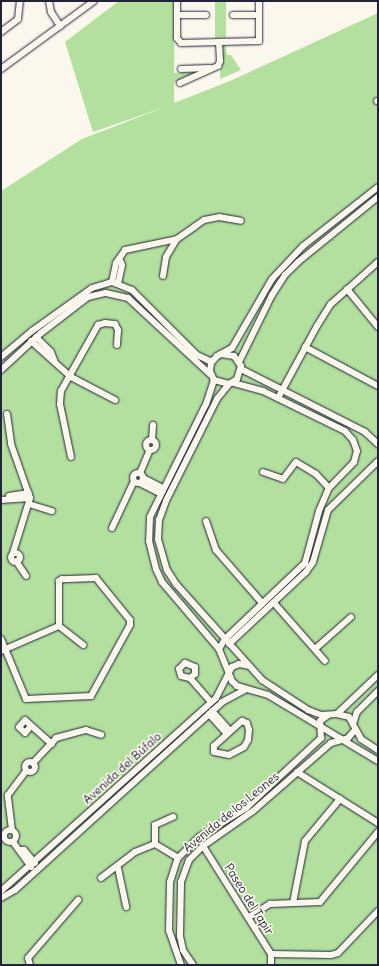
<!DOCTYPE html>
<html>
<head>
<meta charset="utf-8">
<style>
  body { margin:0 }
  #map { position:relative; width:379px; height:966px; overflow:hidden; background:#fbf7ec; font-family:Delius,sans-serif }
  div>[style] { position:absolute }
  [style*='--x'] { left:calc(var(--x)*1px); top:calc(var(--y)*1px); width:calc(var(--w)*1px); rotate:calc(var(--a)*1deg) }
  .green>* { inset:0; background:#b3e09f; transform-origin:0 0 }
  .roads { filter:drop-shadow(0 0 1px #22223b) drop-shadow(0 0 1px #22223b) }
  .minor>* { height:6px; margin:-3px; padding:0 3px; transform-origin:3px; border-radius:3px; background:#fbf7ec }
  .minor>.ring { margin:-3px; padding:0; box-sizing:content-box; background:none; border:6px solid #fbf7ec; border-radius:50% }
  span { translate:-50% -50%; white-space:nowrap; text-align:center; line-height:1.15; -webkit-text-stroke:3.5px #fbf7ec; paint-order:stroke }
  .street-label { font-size:12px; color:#22223b }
  .frame { position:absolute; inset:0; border:2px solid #22223b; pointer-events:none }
</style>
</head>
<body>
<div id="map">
  <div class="green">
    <i style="clip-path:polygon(119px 1px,175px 1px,174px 73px,198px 72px,174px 83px,174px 103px,230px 81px,378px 13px,378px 965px,1px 965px,1px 191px,82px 139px,165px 107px,93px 132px,65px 42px)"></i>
    <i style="left:215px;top:1px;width:11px;height:37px"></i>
    <i style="clip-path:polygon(221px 42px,225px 42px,227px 55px,231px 55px,241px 70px,220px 79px)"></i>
  </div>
  <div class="roads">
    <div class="minor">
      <i style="--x:49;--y:1;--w:11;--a:80"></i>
      <i style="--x:51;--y:12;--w:17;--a:57"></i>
      <i style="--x:177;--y:1;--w:37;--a:90"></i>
      <i style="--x:177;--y:38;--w:6;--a:51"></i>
      <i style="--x:181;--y:43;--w:78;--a:-1.5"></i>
      <i style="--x:259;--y:41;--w:40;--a:-90"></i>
      <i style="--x:177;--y:15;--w:29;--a:0"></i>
      <i style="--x:233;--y:15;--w:26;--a:0"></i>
      <i style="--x:1;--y:32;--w:21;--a:-37"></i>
      <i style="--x:18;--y:19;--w:18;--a:-84"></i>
      <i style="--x:1;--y:69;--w:115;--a:-36.2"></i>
      <i style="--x:181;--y:69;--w:29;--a:-2"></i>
      <i style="--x:180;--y:83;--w:42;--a:-24.1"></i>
      <i style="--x:218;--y:66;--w:5;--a:-68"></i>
      <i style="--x:220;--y:61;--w:19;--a:-93"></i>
      <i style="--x:377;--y:101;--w:1;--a:0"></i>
      <i style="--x:163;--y:276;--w:19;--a:-81"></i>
      <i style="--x:166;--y:257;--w:21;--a:-59"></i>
      <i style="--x:177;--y:239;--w:21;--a:-35"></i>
      <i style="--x:194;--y:227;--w:12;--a:-35"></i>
      <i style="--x:204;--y:220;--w:15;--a:-11"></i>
      <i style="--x:219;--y:217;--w:22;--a:10"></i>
      <i style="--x:112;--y:282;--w:19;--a:-78"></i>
      <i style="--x:116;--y:263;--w:16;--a:-55"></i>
      <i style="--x:125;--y:250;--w:53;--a:-11.9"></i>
      <i style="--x:118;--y:284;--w:19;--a:-78"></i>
      <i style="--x:122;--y:265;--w:5;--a:-112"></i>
      <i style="--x:347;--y:289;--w:49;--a:50.8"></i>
      <i style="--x:36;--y:337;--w:21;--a:45"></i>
      <i style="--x:51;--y:352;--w:9;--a:69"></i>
      <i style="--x:31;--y:341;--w:54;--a:42"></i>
      <i style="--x:71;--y:377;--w:50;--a:27.6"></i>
      <i style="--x:305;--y:347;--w:83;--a:28.1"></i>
      <i style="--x:221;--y:354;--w:13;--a:9"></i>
      <i style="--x:234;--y:356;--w:12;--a:55"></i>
      <i style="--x:241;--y:366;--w:14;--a:107"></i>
      <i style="--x:237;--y:379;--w:9;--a:148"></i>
      <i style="--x:229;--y:384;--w:16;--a:-165"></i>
      <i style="--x:214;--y:380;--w:10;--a:-114"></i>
      <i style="--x:210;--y:371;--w:8;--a:-83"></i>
      <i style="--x:211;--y:363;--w:9;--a:-49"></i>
      <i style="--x:217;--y:356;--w:17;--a:-28"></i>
      <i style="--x:232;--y:348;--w:80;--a:-59.9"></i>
      <i style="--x:272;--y:279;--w:45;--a:-46.8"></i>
      <i style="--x:303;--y:246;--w:95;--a:-38.2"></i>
      <i style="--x:1;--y:357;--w:40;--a:-40"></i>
      <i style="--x:32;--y:331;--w:74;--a:-35.6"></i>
      <i style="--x:92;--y:288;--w:21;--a:-17"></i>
      <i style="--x:112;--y:282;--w:22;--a:22"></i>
      <i style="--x:132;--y:290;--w:92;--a:45"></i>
      <i style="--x:197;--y:355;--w:14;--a:25"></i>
      <i style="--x:210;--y:361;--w:3;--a:-18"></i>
      <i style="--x:239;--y:362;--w:75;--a:-63.8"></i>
      <i style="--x:272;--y:295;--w:24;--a:-57"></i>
      <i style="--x:285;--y:275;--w:18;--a:-45"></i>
      <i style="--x:298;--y:262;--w:103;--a:-39.1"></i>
      <i style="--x:241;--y:369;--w:139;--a:26.9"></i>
      <i style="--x:365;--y:432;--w:18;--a:43"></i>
      <i style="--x:1;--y:370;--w:54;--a:-42.8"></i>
      <i style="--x:41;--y:333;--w:59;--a:-37.5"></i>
      <i style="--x:88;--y:297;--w:18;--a:-13"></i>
      <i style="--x:106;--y:293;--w:23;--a:13"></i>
      <i style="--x:128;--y:298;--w:113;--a:42.9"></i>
      <i style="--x:214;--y:380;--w:25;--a:108"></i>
      <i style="--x:206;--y:404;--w:126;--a:116.4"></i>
      <i style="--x:150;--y:517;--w:24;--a:92"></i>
      <i style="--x:149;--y:541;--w:29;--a:76"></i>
      <i style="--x:156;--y:569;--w:14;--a:65"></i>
      <i style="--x:162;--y:582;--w:88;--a:49.6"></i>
      <i style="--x:219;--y:649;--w:35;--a:68"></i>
      <i style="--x:232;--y:681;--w:7;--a:45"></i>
      <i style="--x:237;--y:686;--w:32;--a:16"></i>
      <i style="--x:268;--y:695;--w:128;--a:31"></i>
      <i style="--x:229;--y:384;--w:19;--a:129"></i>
      <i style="--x:217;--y:399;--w:114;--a:116.6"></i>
      <i style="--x:166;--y:501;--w:20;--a:110"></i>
      <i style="--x:159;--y:520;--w:19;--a:93"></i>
      <i style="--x:158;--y:539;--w:32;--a:74"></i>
      <i style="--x:167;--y:570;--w:17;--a:57"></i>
      <i style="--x:176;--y:584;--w:129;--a:48.1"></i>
      <i style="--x:262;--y:680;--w:55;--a:33.1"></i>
      <i style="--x:308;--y:710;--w:14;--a:21"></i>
      <i style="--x:321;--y:715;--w:16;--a:-4"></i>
      <i style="--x:337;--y:714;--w:57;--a:-43.6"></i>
      <i style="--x:278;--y:398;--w:82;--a:-61.6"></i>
      <i style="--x:317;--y:326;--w:26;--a:-58"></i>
      <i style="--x:331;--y:304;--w:63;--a:-41.8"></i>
      <i style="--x:7;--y:414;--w:30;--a:82"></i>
      <i style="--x:11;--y:444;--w:57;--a:70.6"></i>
      <i style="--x:30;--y:498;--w:58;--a:107.2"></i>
      <i style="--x:152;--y:440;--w:15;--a:-86"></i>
      <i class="ring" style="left:146px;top:440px;width:4px;height:4px"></i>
      <i style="--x:71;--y:457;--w:54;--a:-101.7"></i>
      <i style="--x:60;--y:404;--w:13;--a:-86"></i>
      <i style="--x:61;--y:391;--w:76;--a:-60.7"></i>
      <i style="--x:98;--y:325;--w:7;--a:-16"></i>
      <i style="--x:105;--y:323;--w:10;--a:6"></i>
      <i style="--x:115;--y:324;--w:7;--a:63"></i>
      <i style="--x:118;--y:330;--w:15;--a:94"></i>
      <i style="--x:263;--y:472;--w:21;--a:19"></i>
      <i style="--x:283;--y:479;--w:21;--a:-53"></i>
      <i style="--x:296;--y:462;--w:23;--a:31"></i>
      <i style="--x:316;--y:474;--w:19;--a:47"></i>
      <i class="ring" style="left:133px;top:473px;width:4px;height:4px"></i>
      <i style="--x:140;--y:473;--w:25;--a:-67"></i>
      <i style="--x:143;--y:478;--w:22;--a:27"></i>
      <i style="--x:140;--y:483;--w:22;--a:27"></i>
      <i style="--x:9;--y:496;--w:20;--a:-9"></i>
      <i style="--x:1;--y:500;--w:29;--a:-4"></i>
      <i style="--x:29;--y:504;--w:24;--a:17"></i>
      <i style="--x:206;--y:521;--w:31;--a:71"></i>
      <i style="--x:216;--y:550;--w:70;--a:49"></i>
      <i style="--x:112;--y:528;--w:52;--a:-64.9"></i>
      <i class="ring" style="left:10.5px;top:552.5px;width:3px;height:3px"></i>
      <i style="--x:16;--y:561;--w:18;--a:56"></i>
      <i style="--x:274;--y:603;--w:77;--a:48.7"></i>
      <i style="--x:59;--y:626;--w:31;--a:38"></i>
      <i style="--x:1;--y:639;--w:65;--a:67.4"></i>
      <i style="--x:26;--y:699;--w:65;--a:-2.6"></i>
      <i style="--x:91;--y:696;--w:81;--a:-61.2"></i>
      <i style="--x:130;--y:625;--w:5;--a:-90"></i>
      <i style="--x:130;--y:620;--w:54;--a:-129"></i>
      <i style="--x:96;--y:578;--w:34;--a:178"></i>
      <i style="--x:62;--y:579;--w:4;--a:146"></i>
      <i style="--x:59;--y:581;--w:45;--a:90"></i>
      <i style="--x:229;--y:644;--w:105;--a:-43.1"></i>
      <i style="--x:306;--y:572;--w:12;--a:-55"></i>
      <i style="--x:313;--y:562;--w:54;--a:-73.9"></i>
      <i style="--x:328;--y:510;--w:70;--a:-44.4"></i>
      <i style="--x:219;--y:649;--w:12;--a:-59"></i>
      <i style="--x:225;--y:639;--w:110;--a:-43.5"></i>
      <i style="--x:305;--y:563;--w:54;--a:-74.9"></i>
      <i style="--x:319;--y:511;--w:25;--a:-67"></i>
      <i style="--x:329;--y:488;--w:36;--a:-46"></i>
      <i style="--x:354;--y:462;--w:11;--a:-75"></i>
      <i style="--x:357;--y:451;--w:12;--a:-110"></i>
      <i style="--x:353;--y:440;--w:12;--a:-132"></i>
      <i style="--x:345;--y:431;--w:91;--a:-154"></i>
      <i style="--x:263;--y:391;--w:31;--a:-165"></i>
      <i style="--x:315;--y:649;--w:48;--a:-41.6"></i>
      <i style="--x:1;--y:651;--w:63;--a:-23.3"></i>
      <i style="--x:190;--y:678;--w:6;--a:-39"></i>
      <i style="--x:195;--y:674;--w:7;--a:-90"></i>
      <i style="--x:195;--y:667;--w:11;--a:-158"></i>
      <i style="--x:185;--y:663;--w:8;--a:135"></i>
      <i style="--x:179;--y:669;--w:7;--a:74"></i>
      <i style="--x:181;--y:676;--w:9;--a:13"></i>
      <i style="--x:190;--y:678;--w:32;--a:49"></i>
      <i style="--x:212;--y:711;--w:27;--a:48"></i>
      <i style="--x:209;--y:714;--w:27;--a:48"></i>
      <i style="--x:337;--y:714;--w:12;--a:14"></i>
      <i style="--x:349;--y:717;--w:25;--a:61"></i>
      <i style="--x:361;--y:739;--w:20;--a:33"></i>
      <i style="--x:242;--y:721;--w:5;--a:22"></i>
      <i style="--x:247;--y:723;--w:7;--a:74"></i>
      <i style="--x:249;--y:730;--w:10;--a:96"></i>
      <i style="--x:248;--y:740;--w:8;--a:120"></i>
      <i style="--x:244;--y:747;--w:17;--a:152"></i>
      <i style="--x:229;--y:755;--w:15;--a:-169"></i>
      <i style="--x:214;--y:752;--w:6;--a:-90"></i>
      <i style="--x:214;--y:746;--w:38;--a:-42"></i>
      <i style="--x:353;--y:724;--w:13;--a:-72"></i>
      <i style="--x:357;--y:712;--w:30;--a:-45"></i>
      <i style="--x:31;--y:726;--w:9;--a:131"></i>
      <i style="--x:25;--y:733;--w:8;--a:-135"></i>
      <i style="--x:19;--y:727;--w:9;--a:-49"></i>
      <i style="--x:25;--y:720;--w:36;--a:42"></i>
      <i class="ring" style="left:25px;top:762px;width:4px;height:4px"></i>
      <i style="--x:33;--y:763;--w:34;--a:-47"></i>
      <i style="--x:56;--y:738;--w:31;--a:-15"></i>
      <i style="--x:86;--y:730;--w:16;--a:18"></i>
      <i style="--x:297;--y:772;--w:96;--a:32.2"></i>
      <i class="ring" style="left:4px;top:830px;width:6px;height:6px"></i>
      <i style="--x:12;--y:830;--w:35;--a:-97"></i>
      <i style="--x:8;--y:795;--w:30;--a:-53"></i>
      <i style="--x:13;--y:842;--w:31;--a:54"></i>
      <i style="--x:155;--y:844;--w:19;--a:-90"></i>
      <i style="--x:155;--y:825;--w:20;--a:-24"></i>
      <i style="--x:155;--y:844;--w:27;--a:31"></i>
      <i style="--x:203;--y:846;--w:128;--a:57.8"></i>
      <i style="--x:271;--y:954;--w:11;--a:90"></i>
      <i style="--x:20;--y:850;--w:4;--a:0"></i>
      <i style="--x:24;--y:850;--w:17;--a:50"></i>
      <i style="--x:118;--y:868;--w:40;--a:78"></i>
      <i style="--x:101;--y:878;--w:43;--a:-37.4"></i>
      <i style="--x:135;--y:852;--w:22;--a:-22"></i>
      <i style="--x:1;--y:891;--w:289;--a:-41.9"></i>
      <i style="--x:216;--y:698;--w:35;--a:-63"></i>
      <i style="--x:232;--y:667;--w:8;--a:-23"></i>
      <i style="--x:239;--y:664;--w:10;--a:11"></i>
      <i style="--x:1;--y:898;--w:16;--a:-30"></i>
      <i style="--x:15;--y:890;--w:280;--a:-42.2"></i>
      <i style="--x:222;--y:702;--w:27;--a:-28"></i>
      <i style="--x:293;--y:903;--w:63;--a:-79"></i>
      <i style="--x:305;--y:841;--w:55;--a:-50.2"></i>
      <i style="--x:249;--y:917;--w:25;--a:-32"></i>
      <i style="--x:270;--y:904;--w:50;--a:-2.3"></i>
      <i style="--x:320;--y:902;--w:91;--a:-50.4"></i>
      <i style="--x:271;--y:954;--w:60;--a:1"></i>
      <i style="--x:331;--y:955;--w:7;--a:-16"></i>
      <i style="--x:338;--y:953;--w:58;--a:-46.4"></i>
      <i style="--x:30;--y:965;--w:7;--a:-106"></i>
      <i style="--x:28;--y:958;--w:77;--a:-49.2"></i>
      <i style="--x:181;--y:965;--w:36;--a:-109"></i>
      <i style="--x:169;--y:931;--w:49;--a:-88.8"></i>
      <i style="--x:170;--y:882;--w:25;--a:-72"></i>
      <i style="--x:178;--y:858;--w:30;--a:-45"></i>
      <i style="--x:199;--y:837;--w:55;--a:-31.7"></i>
      <i style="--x:246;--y:808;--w:103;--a:-43"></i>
      <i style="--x:321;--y:738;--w:17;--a:-93"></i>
      <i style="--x:320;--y:721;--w:9;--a:-36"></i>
      <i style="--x:193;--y:965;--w:18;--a:-124"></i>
      <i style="--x:183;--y:950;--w:14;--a:-102"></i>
      <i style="--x:180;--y:936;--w:54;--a:-88.9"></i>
      <i style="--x:181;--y:882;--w:23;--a:-70"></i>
      <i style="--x:189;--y:860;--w:20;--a:-45"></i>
      <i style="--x:203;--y:846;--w:61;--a:-35"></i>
      <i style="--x:253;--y:811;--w:103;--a:-41.1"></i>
      <i style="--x:331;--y:743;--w:18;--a:-16"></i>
      <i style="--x:348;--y:738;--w:11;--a:-49"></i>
    </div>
  </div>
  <div class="street-label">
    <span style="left:122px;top:768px;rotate:-42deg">Avenida del Búfalo</span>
    <span style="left:231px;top:812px;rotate:-39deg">Avenida de los Leones</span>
    <span style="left:249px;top:899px;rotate:58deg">Paseo del Tapir</span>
  </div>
  <div class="frame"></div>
</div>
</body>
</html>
